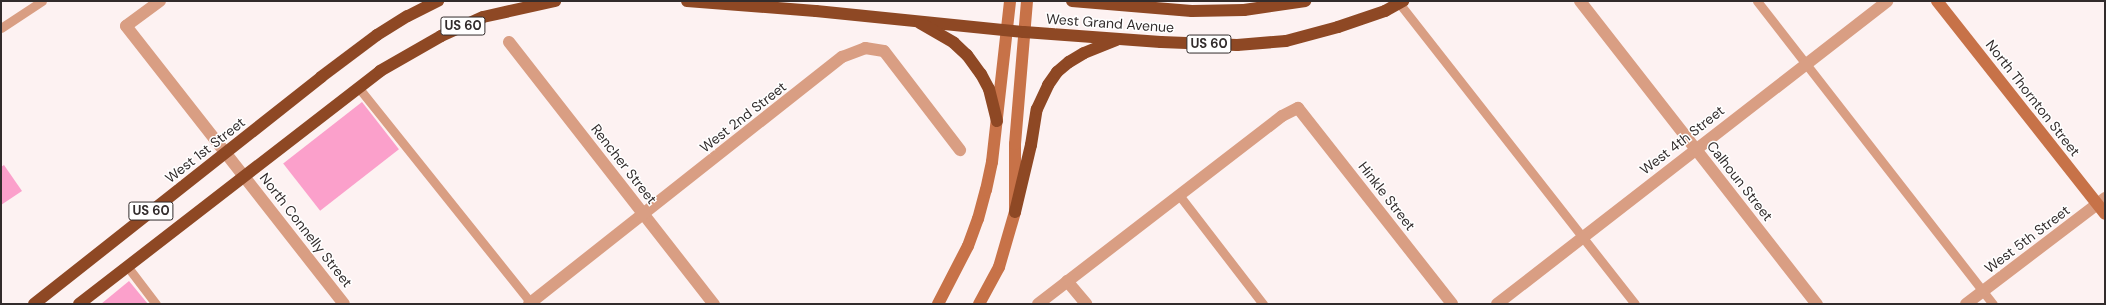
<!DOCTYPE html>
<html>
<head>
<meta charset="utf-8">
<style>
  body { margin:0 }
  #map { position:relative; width:2106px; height:305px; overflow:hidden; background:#fdf2f2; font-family:"DM Sans",sans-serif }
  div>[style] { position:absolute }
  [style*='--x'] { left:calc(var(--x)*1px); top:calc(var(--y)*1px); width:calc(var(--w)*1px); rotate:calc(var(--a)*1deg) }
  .building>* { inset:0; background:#fba0cb; transform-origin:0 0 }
  .lane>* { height:9px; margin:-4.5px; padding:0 4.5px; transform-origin:4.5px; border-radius:4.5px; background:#d99e83 }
  .street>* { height:12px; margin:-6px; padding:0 6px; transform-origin:6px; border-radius:6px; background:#d99e83 }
  .secondary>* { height:12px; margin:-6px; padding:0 6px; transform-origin:6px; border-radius:6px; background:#c77248 }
  .highway>* { height:12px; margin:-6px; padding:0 6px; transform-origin:6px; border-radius:6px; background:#8e4824 }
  span { translate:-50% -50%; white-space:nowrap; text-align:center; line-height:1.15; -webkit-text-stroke:3px #fff; paint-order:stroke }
  .shield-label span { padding:1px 3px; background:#fff; border:1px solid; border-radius:3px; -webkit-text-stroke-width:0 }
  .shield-label { font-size:13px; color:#322c2c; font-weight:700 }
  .street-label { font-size:14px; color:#322c2c }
  .frame { position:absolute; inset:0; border:2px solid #322c2c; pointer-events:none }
</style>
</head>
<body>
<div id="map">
  <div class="building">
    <i style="left:362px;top:102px;width:60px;height:100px;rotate:52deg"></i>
    <i style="clip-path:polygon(4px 165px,22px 191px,1px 205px,1px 167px)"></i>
    <i style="clip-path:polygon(129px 281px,148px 304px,101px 304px)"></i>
  </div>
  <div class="lane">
    <i style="--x:1757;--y:1;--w:384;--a:52.1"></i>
    <i style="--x:1399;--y:3;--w:382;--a:51.9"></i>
    <i style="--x:1;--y:28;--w:49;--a:-33.4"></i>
    <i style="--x:358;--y:87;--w:278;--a:51.3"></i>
    <i style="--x:1179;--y:195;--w:138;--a:52.4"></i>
    <i style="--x:127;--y:266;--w:48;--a:52.7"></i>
  </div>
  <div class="street">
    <i style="--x:160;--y:1;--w:42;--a:143.7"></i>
    <i style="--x:126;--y:26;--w:353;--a:51.9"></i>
    <i style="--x:1580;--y:1;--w:385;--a:52"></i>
    <i style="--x:509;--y:42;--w:333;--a:52"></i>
    <i style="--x:1067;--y:281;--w:30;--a:50"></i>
    <i style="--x:529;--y:304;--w:399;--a:-38.3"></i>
    <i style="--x:842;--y:57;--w:25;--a:-21"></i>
    <i style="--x:865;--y:48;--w:19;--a:9"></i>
    <i style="--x:884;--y:51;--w:125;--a:52.5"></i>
    <i style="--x:1038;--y:304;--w:308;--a:-37.6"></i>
    <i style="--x:1282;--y:116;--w:18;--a:-27"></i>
    <i style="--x:1298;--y:108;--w:249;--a:51.8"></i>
    <i style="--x:1497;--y:304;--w:494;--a:-37.8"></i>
    <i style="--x:1966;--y:304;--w:175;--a:-37.3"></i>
  </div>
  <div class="secondary">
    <i style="--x:1937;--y:1;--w:271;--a:51.7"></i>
    <i style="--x:938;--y:304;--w:65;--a:-62.7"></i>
    <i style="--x:968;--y:246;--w:29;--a:-70"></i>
    <i style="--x:978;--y:219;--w:30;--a:-75"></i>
    <i style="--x:986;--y:190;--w:29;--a:-78"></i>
    <i style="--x:992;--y:162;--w:162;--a:-83.6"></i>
    <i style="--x:979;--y:304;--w:42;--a:-61.6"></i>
    <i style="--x:999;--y:267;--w:57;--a:-73.8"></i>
    <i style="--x:1015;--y:212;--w:68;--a:-90"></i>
    <i style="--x:1015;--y:144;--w:144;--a:-85.2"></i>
  </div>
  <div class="highway">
    <i style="--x:687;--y:1;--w:129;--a:4.4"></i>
    <i style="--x:816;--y:11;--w:209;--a:5.8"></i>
    <i style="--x:1024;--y:32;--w:137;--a:4.2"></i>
    <i style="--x:1161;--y:42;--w:76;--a:2.3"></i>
    <i style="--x:1237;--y:45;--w:49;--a:-4.7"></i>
    <i style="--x:1286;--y:41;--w:54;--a:-15.1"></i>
    <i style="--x:1338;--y:27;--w:50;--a:-18.8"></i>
    <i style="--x:1385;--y:11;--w:21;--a:-29"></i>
    <i style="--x:1072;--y:1;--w:120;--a:4.8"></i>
    <i style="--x:1192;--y:11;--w:52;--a:-1.1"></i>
    <i style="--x:1244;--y:10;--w:62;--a:-8.4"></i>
    <i style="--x:920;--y:23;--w:39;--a:30"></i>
    <i style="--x:954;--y:43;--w:18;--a:43"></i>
    <i style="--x:967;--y:55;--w:24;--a:54"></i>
    <i style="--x:981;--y:74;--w:17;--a:62"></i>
    <i style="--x:989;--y:89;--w:33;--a:76"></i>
    <i style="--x:1015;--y:212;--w:69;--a:-76.6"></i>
    <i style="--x:1031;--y:145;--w:36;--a:-81"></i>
    <i style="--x:1037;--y:109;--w:26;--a:-65"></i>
    <i style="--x:1048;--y:85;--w:16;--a:-55"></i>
    <i style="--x:1057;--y:72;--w:16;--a:-40"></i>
    <i style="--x:1069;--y:62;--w:17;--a:-31"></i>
    <i style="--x:1084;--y:53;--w:35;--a:-22"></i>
    <i style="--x:34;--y:304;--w:366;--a:-38.3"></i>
    <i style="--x:321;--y:77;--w:70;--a:-36.9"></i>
    <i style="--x:377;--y:35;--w:36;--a:-32"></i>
    <i style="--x:408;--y:16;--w:34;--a:-27"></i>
    <i style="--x:79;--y:304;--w:381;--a:-37.7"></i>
    <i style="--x:380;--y:71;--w:70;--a:-29.8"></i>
    <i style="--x:441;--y:36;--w:46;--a:-24.3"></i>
    <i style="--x:483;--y:17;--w:74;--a:-12.5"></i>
  </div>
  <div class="shield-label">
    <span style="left:463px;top:26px">US 60</span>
    <span style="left:1209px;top:44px">US 60</span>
    <span style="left:151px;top:211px">US 60</span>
  </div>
  <div class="street-label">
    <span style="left:1110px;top:23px;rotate:4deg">West Grand Avenue</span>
    <span style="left:2033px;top:98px;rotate:52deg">North Thornton Street</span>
    <span style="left:743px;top:117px;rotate:-38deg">West 2nd Street</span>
    <span style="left:1682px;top:140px;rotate:-38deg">West 4th Street</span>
    <span style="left:205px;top:150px;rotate:-38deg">West 1st Street</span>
    <span style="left:624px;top:164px;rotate:52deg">Rencher Street</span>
    <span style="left:1740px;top:181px;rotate:52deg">Calhoun Street</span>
    <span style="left:1387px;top:196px;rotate:52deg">Hinkle Street</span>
    <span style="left:306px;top:230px;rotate:52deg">North Connelly Street</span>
    <span style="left:2027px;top:239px;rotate:-37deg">West 5th Street</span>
  </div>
  <div class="frame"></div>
</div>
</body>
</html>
